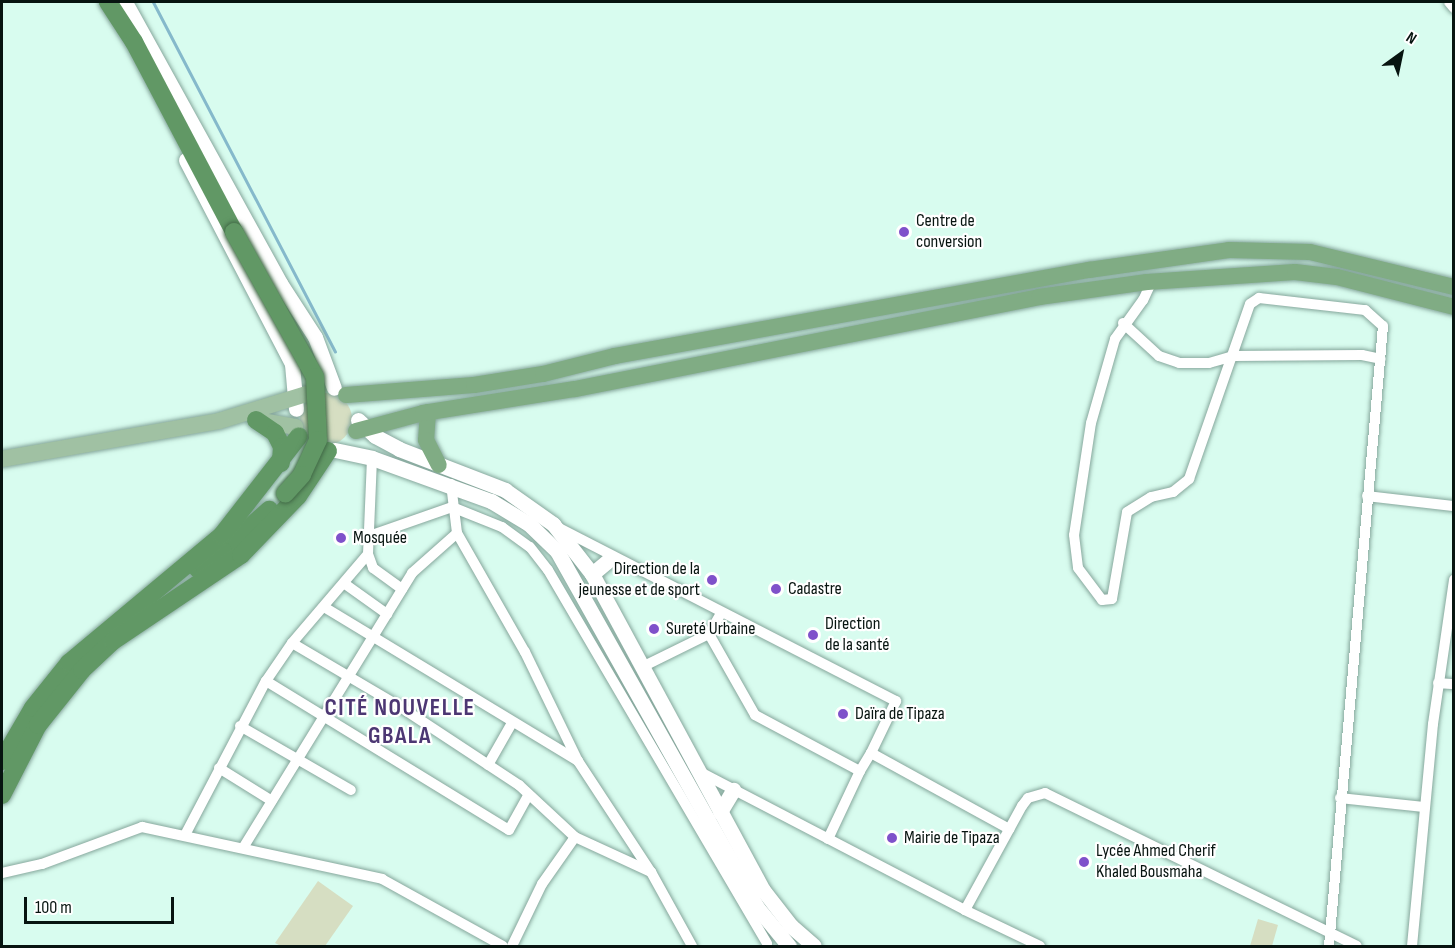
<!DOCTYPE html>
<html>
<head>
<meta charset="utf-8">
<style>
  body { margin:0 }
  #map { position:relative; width:1455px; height:948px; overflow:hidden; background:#d8fcef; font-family:"Sofia Sans Condensed",sans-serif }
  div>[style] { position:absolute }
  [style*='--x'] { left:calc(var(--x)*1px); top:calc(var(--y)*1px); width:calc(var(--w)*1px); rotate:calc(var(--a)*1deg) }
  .green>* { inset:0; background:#d6dec2 }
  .round { border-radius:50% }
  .stream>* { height:3px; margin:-1.5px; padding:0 1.5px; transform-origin:1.5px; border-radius:1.5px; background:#85b9cb }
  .roads { filter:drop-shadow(0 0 2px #86a79c) drop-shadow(0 0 2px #86a79c) }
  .minor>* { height:10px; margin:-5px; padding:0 5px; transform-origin:5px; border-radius:5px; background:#fff }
  .secondary>* { height:15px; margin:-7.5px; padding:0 7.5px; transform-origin:7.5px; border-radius:7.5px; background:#fff }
  .primary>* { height:16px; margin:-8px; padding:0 8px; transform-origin:8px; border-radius:8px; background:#a0c1a3 }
  .trunk>* { height:16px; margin:-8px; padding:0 8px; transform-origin:8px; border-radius:8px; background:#80ac84 }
  .motorway>* { height:18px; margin:-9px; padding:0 9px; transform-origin:9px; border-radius:9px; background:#619865 }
  .bridges { filter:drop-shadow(0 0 2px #426a47) drop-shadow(0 0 2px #426a47) }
  .motorway-bridge>* { height:18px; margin:-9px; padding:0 9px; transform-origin:9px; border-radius:9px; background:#619865 }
  .dots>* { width:16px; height:16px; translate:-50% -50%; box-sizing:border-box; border:3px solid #fff; border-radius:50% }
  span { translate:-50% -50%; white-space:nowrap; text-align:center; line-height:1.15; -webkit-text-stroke:4.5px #fff; paint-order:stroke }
  .poi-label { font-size:18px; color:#071410 }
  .left { translate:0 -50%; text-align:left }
  .right { translate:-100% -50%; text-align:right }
  .district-label { font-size:24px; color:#4c3773; font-weight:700; letter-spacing:1.5px }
  .frame { position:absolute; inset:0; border:3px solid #071410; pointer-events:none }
  .north { position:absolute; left:1371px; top:24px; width:60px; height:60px; -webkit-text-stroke:4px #fff; paint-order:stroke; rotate:33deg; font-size:16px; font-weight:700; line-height:24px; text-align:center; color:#071410 }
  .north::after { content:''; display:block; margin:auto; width:21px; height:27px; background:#071410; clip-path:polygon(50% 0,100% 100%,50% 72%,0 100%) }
  .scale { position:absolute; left:24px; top:897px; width:150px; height:27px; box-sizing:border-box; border:3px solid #071410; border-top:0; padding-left:8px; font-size:18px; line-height:21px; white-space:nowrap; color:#071410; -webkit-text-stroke:4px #fff; paint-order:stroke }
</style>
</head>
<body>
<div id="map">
  <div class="green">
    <i class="round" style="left:300px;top:393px;width:52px;height:52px"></i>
    <i style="clip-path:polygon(318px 881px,353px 906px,325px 946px,281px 946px,275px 943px)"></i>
    <i style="clip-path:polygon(1258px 919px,1278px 925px,1272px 946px,1250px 946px)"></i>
  </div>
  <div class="stream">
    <i style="--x:153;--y:2;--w:394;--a:62.5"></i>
  </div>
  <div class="roads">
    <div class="minor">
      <i style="--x:1449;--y:2;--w:8;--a:50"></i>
      <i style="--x:1152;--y:281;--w:21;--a:115"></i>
      <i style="--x:1143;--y:300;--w:48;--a:125.7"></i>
      <i style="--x:1115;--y:339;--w:87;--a:105.9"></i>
      <i style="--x:1091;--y:423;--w:113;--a:98.6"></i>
      <i style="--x:1074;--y:535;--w:33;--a:83"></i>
      <i style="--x:1078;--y:568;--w:40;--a:53"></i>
      <i style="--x:1102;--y:600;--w:10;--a:-6"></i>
      <i style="--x:1112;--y:599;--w:88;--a:-80.2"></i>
      <i style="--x:1127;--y:512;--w:28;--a:-32"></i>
      <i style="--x:1151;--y:497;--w:23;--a:-13"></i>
      <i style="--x:1173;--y:492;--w:21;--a:-39"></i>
      <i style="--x:1189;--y:479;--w:185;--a:-70.8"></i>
      <i style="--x:1250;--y:304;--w:11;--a:-34"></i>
      <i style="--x:1259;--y:298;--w:107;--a:6.5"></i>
      <i style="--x:1365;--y:310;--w:24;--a:42"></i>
      <i style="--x:1383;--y:326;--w:622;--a:94.98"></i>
      <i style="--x:1123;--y:323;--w:49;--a:42.5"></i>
      <i style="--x:1159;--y:356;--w:21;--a:19"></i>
      <i style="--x:1179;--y:363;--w:30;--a:0"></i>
      <i style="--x:1209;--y:363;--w:25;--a:-16"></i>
      <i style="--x:1233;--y:356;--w:129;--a:-0.4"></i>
      <i style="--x:1362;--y:355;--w:19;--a:12"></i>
      <i style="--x:451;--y:484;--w:49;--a:83"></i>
      <i style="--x:457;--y:533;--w:137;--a:60.3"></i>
      <i style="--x:525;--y:652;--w:121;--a:64.1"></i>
      <i style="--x:578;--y:761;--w:133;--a:56.7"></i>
      <i style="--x:651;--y:872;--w:85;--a:61"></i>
      <i style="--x:1367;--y:496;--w:88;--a:6.6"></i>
      <i style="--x:559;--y:528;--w:379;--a:27.2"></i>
      <i style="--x:896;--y:701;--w:58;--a:115.7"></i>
      <i style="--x:871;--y:753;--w:158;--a:28.8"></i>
      <i style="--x:372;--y:535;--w:85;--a:-19.3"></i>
      <i style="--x:452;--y:507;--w:54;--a:21.8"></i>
      <i style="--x:502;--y:527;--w:34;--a:36"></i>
      <i style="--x:530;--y:547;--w:29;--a:52"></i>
      <i style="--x:548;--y:570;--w:433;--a:59.6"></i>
      <i style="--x:368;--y:554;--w:15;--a:70"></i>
      <i style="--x:373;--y:568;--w:36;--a:36"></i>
      <i style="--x:345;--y:584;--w:52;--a:35.5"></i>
      <i style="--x:324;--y:607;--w:297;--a:31.2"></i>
      <i style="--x:709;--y:634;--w:24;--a:-60"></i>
      <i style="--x:292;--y:643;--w:124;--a:30.5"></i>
      <i style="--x:399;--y:706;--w:144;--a:33.4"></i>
      <i style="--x:519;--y:785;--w:76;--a:42.9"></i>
      <i style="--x:575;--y:837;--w:84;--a:24.7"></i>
      <i style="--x:642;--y:667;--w:75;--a:-26.2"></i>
      <i style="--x:709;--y:634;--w:93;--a:60.4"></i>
      <i style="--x:755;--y:715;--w:119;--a:28.1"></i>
      <i style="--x:860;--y:771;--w:21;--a:-59"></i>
      <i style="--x:266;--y:681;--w:285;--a:31.5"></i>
      <i style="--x:509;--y:830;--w:39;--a:-61"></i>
      <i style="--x:1438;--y:683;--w:16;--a:4"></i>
      <i style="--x:240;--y:726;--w:128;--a:30"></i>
      <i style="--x:488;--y:765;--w:48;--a:-60.3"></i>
      <i style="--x:219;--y:768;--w:62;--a:31.9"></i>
      <i style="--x:700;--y:772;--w:299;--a:27.5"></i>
      <i style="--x:1340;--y:798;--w:84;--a:6.1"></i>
      <i style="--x:185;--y:835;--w:174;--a:-62.3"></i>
      <i style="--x:266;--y:681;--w:46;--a:-55.6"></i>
      <i style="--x:292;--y:643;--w:117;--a:-49.5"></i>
      <i style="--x:368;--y:554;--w:96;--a:-87.6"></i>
      <i style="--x:828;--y:839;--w:75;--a:-64.8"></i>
      <i style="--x:243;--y:848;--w:323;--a:-58.4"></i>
      <i style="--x:412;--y:573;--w:60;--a:-41.6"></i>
      <i style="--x:2;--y:873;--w:41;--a:-12.7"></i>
      <i style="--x:42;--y:864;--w:107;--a:-20.3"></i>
      <i style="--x:142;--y:827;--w:246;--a:12.2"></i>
      <i style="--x:382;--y:879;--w:138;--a:29"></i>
      <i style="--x:512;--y:946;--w:69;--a:-64.2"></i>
      <i style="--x:542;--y:884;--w:57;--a:-54.9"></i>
      <i style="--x:1040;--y:946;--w:83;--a:-154.4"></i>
      <i style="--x:965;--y:910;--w:119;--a:-61.3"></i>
      <i style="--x:1022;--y:806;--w:10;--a:-53"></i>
      <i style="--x:1028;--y:798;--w:18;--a:-16"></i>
      <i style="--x:1045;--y:793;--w:347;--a:26.1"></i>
      <i style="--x:1412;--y:946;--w:223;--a:-84.6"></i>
      <i style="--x:1433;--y:724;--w:146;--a:-81.7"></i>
    </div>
    <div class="secondary">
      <i style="--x:125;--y:2;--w:321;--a:61.1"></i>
      <i style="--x:280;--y:283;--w:64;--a:57.1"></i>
      <i style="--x:315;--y:337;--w:54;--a:69.6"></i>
      <i style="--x:186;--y:160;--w:230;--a:62.5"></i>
      <i style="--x:292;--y:364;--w:45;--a:84.9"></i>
      <i style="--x:358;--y:420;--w:23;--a:43"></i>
      <i style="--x:375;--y:436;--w:27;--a:28"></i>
      <i style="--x:399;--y:449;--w:114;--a:21.1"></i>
      <i style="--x:505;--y:490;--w:59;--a:35.3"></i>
      <i style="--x:553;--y:524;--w:63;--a:52"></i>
      <i style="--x:592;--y:574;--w:359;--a:61.6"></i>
      <i style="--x:763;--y:890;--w:46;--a:52.1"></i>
      <i style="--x:791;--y:926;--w:30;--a:41"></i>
      <i style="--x:335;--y:450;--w:38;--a:12"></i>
      <i style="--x:372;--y:458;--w:127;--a:19.9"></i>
      <i style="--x:491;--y:501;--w:44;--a:31.2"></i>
      <i style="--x:529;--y:524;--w:39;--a:44"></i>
      <i style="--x:557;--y:551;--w:407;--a:60.7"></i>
      <i style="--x:756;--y:906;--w:52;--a:50.5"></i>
      <i style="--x:592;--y:574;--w:25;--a:-40"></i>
      <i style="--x:720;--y:812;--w:26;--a:-59"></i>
    </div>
    <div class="primary">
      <i style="--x:256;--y:420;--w:40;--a:10"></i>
      <i style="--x:2;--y:459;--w:220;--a:-9.9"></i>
      <i style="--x:219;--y:421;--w:91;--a:-17.2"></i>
    </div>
    <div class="trunk">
      <i style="--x:346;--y:395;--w:128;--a:-4.5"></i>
      <i style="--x:474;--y:385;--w:70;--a:-9.1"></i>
      <i style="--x:543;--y:374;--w:74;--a:-14"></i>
      <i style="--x:615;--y:356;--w:482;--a:-10.3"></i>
      <i style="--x:1089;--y:270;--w:141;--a:-8.1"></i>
      <i style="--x:1229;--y:250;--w:81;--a:1.4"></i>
      <i style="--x:1310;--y:252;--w:148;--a:13.7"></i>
      <i style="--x:428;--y:412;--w:28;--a:94"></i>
      <i style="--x:426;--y:440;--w:28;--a:63"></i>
      <i style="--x:356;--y:431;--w:69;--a:-15"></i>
      <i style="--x:423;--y:413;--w:154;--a:-9"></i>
      <i style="--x:575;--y:389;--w:473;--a:-11.2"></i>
      <i style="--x:1039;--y:297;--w:109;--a:-7.9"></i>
      <i style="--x:1147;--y:282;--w:148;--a:-3.9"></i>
      <i style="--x:1295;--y:272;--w:42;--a:6.8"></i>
      <i style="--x:1337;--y:277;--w:121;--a:14.4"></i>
    </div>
    <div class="motorway">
      <i style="--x:108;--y:2;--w:48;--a:57"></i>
      <i style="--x:134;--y:42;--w:215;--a:62.2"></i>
      <i style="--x:256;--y:420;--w:23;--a:34"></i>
      <i style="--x:275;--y:433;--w:16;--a:63"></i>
      <i style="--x:282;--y:447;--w:16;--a:94"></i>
      <i style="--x:223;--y:551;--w:62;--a:-41.7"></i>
      <i style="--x:197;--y:568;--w:31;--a:-33"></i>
      <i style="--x:223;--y:551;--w:25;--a:135"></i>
      <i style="--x:2;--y:761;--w:61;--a:-59.7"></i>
      <i style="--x:33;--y:708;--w:58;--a:-51.3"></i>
      <i style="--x:69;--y:663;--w:199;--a:-39.9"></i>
      <i style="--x:222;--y:535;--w:125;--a:-52.1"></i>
      <i style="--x:2;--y:795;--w:79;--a:-62.8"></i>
      <i style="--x:38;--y:725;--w:70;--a:-51.3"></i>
      <i style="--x:82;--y:670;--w:42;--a:-43.1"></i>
      <i style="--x:113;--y:641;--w:154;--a:-33.9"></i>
      <i style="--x:241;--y:555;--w:82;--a:-46"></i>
      <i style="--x:298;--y:496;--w:54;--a:-56.3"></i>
    </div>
  </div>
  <div class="bridges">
    <div class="motorway-bridge">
      <i style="--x:234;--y:232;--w:166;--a:60.8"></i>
      <i style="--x:315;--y:377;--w:63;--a:87.3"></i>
      <i style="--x:318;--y:440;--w:38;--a:115"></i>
      <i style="--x:302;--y:475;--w:25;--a:132"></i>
    </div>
  </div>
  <div class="dots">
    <i style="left:904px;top:232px;background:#7f51ca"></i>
    <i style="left:341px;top:538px;background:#7f51ca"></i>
    <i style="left:712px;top:580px;background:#7f51ca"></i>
    <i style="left:776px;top:589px;background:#7f51ca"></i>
    <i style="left:654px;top:629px;background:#7f51ca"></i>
    <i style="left:813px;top:635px;background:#7f51ca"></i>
    <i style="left:843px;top:714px;background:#7f51ca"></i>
    <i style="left:892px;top:838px;background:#7f51ca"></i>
    <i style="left:1084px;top:862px;background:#7f51ca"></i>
  </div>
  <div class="poi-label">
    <span class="left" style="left:916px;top:232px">Centre de<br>conversion</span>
    <span class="left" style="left:353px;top:538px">Mosquée</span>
    <span class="right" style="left:700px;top:580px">Direction de la<br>jeunesse et de sport</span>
    <span class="left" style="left:788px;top:589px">Cadastre</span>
    <span class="left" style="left:825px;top:635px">Direction<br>de la santé</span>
    <span class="left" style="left:666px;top:629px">Sureté Urbaine</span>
    <span class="left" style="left:855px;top:714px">Daïra de Tipaza</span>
    <span class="left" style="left:904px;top:838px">Mairie de Tipaza</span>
    <span class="left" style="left:1096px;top:862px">Lycée Ahmed Cherif<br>Khaled Bousmaha</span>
  </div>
  <div class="district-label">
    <span style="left:400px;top:722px">CITÉ NOUVELLE<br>GBALA</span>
  </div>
  <div class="frame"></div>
  <div class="north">N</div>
  <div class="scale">100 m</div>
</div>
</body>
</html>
